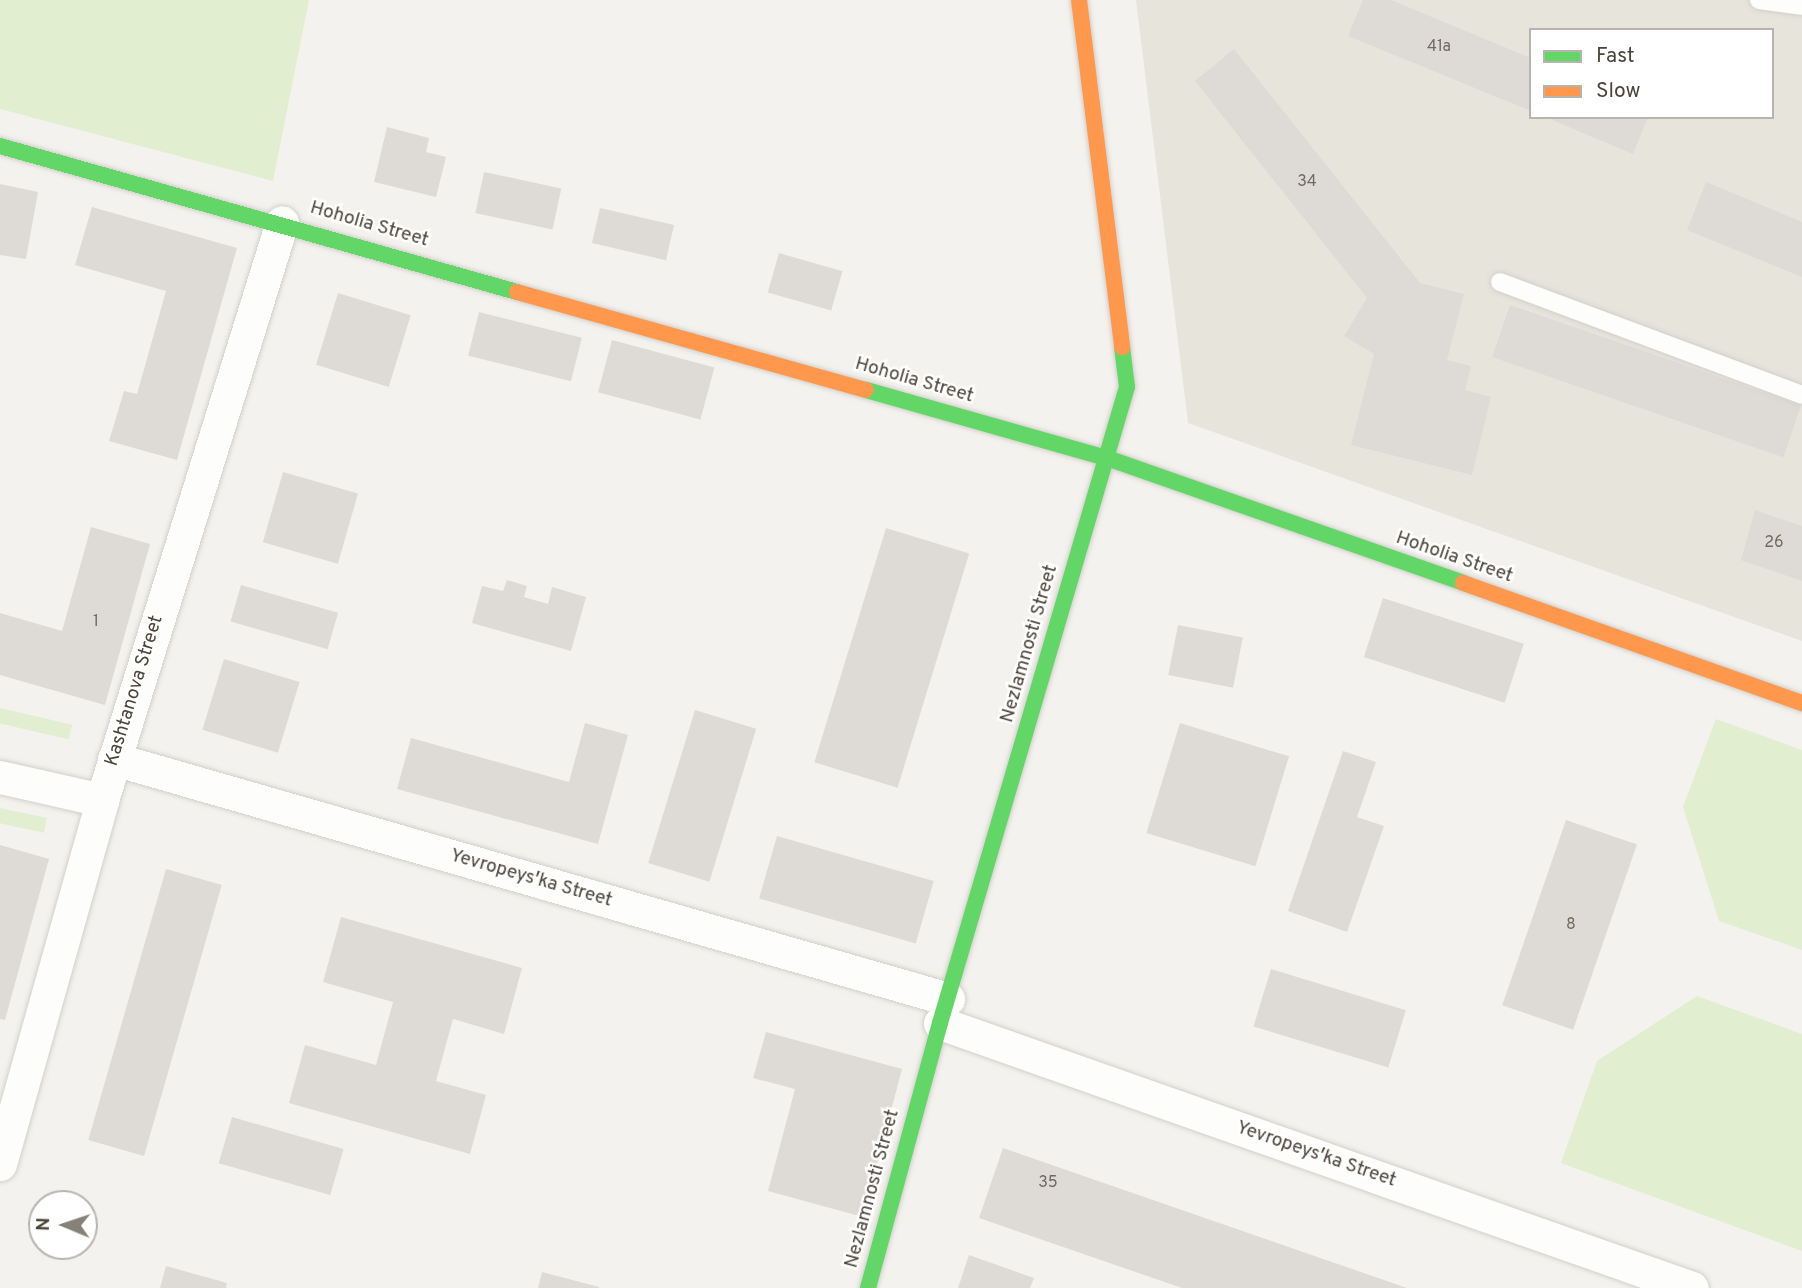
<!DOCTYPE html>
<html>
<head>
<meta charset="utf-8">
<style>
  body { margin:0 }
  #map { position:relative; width:1802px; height:1288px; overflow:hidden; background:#f4f2ee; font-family:Overpass,sans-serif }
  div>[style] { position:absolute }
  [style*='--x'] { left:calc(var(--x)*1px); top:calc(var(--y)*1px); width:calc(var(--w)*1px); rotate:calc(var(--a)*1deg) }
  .residential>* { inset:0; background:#e7e4dc }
  .green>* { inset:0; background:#e1eecf; transform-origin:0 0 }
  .building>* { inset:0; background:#dedbd6; transform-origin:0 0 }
  .roads { filter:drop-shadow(0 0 2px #d2d0cb) drop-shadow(0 0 2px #d2d0cb) }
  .lane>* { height:18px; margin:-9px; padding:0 9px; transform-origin:9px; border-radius:9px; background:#fdfdfc }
  .street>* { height:33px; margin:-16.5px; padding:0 16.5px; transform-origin:16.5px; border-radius:16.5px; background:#fdfdfc }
  .fast>* { height:16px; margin:-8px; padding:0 8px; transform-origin:8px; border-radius:8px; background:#63d668 }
  .slow>* { height:16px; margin:-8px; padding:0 8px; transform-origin:8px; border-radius:8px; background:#ff974d }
  span { translate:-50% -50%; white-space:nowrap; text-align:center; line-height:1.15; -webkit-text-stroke:5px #fff; paint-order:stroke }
  .number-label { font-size:16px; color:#706a61 }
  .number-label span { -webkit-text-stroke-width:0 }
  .street-label { font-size:19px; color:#4b4439 }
  .legend { position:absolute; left:1529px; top:28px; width:245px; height:91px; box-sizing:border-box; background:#fff; border:2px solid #b7b4b0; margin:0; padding:9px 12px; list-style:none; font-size:21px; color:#4b4439 }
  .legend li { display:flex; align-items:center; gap:14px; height:35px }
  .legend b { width:35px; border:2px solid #b7b4b0 }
  .north { position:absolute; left:28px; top:1190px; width:70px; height:70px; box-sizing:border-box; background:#fff; border:2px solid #b7b4b0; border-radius:50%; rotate:272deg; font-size:19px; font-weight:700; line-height:28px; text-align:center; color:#4b4439 }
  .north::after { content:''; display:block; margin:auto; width:24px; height:32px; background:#868178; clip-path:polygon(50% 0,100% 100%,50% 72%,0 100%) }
</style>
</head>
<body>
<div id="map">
  <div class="residential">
    <i style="clip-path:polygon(evenodd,1136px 0,1802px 0,1802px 641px,1188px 423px,1136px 0,1531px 30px,1772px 30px,1772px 117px,1531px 117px,1531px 30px)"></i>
  </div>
  <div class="green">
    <i style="clip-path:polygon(0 0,309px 0,273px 181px,0 109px)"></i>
    <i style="left:0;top:708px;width:74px;height:15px;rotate:13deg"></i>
    <i style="clip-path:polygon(1716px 719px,1802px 750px,1802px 950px,1719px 921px,1683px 807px)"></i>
    <i style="left:0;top:808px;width:48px;height:15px;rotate:12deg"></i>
    <i style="clip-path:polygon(1697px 996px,1802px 1034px,1802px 1251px,1561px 1163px,1597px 1061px)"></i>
  </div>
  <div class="building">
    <i style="clip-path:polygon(1363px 0,1391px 0,1531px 58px,1531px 111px,1348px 36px)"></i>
    <i style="clip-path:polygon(1234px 49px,1420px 283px,1464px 294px,1447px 360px,1471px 366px,1465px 390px,1491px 397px,1472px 475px,1351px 445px,1374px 354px,1344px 336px,1367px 298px,1195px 81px)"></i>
    <i style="clip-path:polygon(1545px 117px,1648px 117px,1633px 154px)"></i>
    <i style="clip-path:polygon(387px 127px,429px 138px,426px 152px,446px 157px,436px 197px,374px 182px)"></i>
    <i style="left:484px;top:172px;width:79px;height:42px;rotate:12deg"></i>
    <i style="clip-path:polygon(1706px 182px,1802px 222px,1802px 277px,1687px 230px)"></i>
    <i style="clip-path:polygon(0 184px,38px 192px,26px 259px,0 255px)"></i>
    <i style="clip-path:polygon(92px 207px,237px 248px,177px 460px,109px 441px,124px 391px,137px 394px,166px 291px,75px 265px)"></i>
    <i style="left:600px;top:208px;width:76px;height:36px;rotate:13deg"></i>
    <i style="left:779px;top:253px;width:66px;height:41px;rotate:16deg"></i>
    <i style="left:338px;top:293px;width:76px;height:75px;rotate:17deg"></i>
    <i style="left:1510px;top:305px;width:308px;height:55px;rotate:19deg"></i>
    <i style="left:479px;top:312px;width:106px;height:45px;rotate:14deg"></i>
    <i style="left:612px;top:340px;width:106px;height:54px;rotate:15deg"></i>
    <i style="left:283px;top:472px;width:78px;height:73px;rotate:16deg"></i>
    <i style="clip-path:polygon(1755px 510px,1802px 526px,1802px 581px,1741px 560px)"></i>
    <i style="clip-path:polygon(91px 527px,150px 544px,105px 705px,0 675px,0 613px,62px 631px)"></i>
    <i style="left:886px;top:528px;width:87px;height:245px;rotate:17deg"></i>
    <i style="clip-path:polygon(507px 580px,527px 586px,524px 597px,548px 604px,552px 587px,586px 597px,571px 651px,472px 623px,482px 586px,503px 591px)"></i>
    <i style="left:241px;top:585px;width:101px;height:38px;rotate:16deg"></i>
    <i style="left:1383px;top:598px;width:148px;height:62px;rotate:18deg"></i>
    <i style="left:1178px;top:625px;width:66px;height:51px;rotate:11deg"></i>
    <i style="left:224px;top:659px;width:79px;height:74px;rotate:17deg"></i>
    <i style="left:695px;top:710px;width:64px;height:160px;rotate:17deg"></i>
    <i style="clip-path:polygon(585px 723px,628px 735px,598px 844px,397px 789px,411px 738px,569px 782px)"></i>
    <i style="left:1180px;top:723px;width:114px;height:115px;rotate:17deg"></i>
    <i style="clip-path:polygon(1343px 751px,1376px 762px,1357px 817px,1384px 826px,1347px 932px,1288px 911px)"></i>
    <i style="left:1566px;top:820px;width:75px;height:196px;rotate:19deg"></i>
    <i style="left:777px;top:836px;width:163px;height:65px;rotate:16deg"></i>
    <i style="clip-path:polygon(0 845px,49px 859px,5px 1020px,0 1019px)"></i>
    <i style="left:166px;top:869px;width:58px;height:282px;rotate:16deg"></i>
    <i style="clip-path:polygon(341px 917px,522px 968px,504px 1034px,453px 1019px,436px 1081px,486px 1095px,470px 1154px,289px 1103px,305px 1045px,376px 1065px,393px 1002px,323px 982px)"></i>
    <i style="left:1271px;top:969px;width:141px;height:60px;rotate:17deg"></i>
    <i style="clip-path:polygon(766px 1032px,902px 1069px,863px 1217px,768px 1191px,795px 1089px,753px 1078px)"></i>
    <i style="left:232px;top:1117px;width:116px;height:48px;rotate:16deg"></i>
    <i style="clip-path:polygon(1003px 1148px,1407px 1288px,1182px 1288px,979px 1218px)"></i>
    <i style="clip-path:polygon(969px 1255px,1034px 1278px,1030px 1288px,958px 1288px)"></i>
    <i style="clip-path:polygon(166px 1266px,227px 1283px,226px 1288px,160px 1288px)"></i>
    <i style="clip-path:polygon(542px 1272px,599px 1287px,599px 1288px,538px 1288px)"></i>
  </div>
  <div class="roads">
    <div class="lane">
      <i style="--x:1759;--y:0;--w:43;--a:7.9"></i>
      <i style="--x:1500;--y:282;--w:322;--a:20.5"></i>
    </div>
    <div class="street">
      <i style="--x:114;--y:759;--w:868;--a:16.05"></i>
      <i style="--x:0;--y:777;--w:105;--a:12.7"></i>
      <i style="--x:940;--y:1023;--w:797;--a:19.41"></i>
      <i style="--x:0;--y:1164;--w:378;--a:-74.3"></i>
      <i style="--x:102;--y:800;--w:605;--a:-72.7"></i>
    </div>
    <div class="fast">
      <i style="--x:0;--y:146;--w:537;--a:15.77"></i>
      <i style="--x:866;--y:390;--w:250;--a:15.8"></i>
      <i style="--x:1107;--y:458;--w:377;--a:19.3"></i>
      <i style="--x:868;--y:1288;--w:275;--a:-74.8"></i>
      <i style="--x:940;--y:1023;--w:663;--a:-73.62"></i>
      <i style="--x:1127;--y:387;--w:40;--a:-97.1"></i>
    </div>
    <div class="slow">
      <i style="--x:1079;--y:0;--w:350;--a:82.9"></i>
      <i style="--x:517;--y:292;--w:362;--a:15.7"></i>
      <i style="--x:1463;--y:583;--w:360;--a:19.5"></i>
    </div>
  </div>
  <div class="number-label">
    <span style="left:1439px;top:47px">41а</span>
    <span style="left:1307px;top:182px">34</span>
    <span style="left:1774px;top:543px">26</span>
    <span style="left:96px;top:622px">1</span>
    <span style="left:1571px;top:925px">8</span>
    <span style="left:1048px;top:1183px">35</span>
  </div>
  <div class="street-label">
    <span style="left:369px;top:225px;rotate:16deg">Hoholia Street</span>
    <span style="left:914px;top:381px;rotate:16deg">Hoholia Street</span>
    <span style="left:1454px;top:558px;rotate:19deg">Hoholia Street</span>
    <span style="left:1030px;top:644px;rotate:-74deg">Nezlamnosti Street</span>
    <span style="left:135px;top:691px;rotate:-73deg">Kashtanova Street</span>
    <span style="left:531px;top:879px;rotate:16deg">Yevropeysʹka Street</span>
    <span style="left:1316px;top:1155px;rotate:19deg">Yevropeysʹka Street</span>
    <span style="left:873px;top:1189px;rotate:-75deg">Nezlamnosti Street</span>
  </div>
  <ul class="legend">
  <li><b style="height:9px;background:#63d668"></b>Fast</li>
  <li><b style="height:9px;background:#ff974d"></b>Slow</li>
  </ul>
  <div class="north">N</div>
</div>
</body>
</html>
